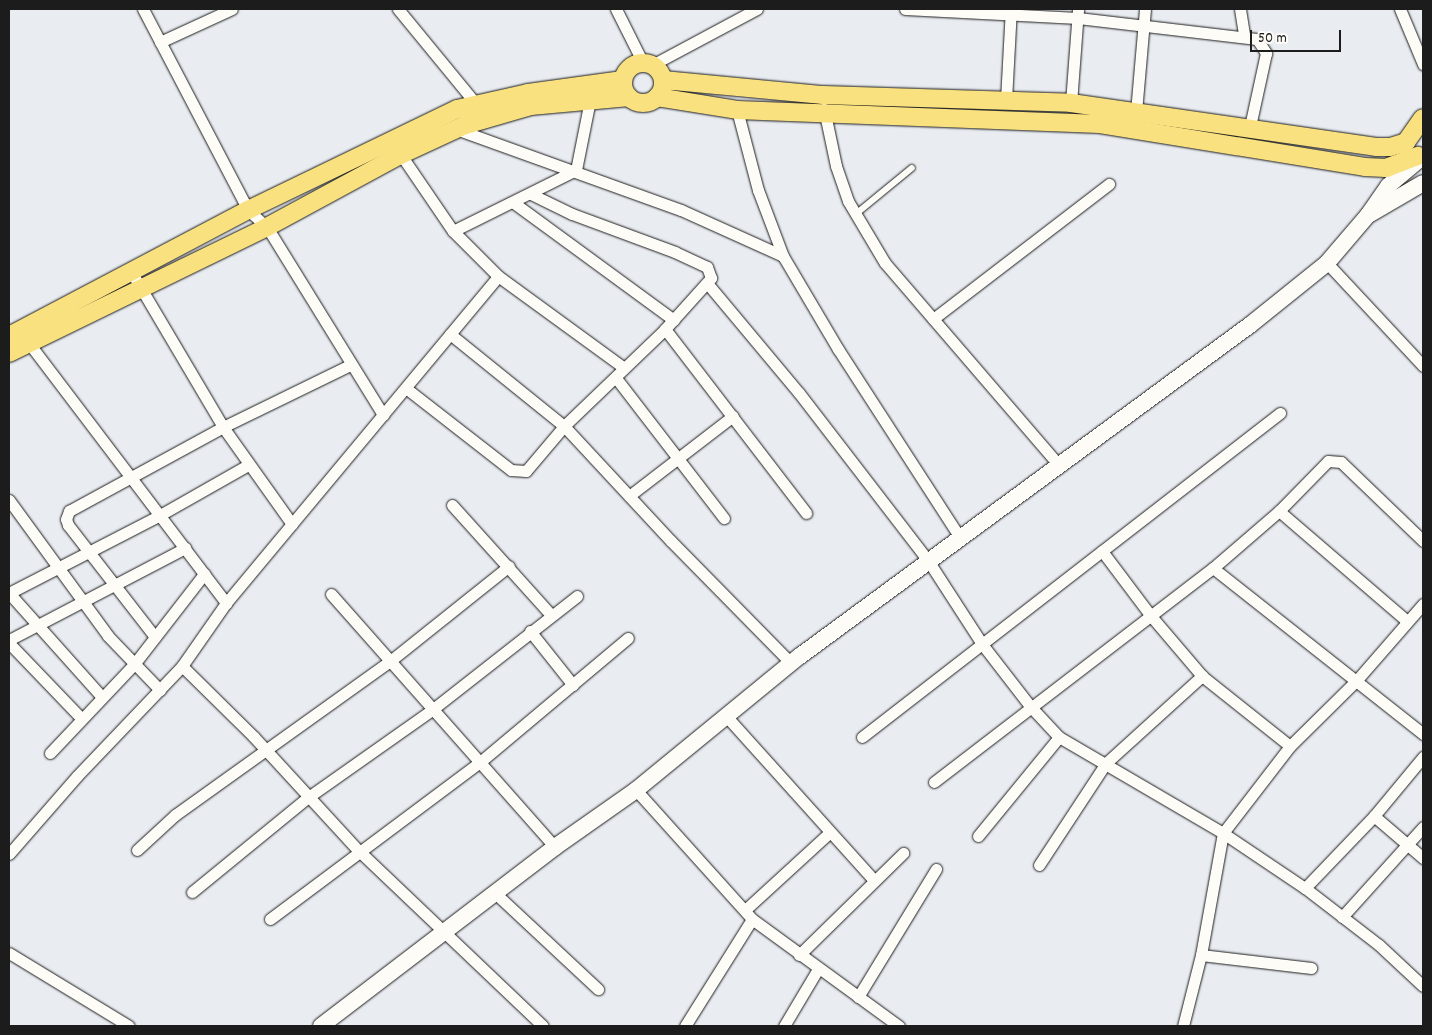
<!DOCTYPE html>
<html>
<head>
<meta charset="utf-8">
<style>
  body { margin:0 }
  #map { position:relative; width:1432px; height:1035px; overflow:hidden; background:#e9edf2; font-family:Dekko,sans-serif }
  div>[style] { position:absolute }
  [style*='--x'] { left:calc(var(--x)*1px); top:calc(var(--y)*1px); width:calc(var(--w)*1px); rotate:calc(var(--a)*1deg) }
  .roads { filter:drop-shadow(0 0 1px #1c1c1c) drop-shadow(0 0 1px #1c1c1c) }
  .lane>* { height:5.5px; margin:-2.75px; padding:0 2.75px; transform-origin:2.75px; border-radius:2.75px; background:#fdfcf7 }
  .street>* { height:11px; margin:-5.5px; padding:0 5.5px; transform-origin:5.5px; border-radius:5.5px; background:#fdfcf7 }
  .secondary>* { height:16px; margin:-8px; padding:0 8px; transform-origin:8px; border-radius:8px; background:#fdfcf7 }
  .primary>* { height:18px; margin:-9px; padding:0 9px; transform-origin:9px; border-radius:9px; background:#fae180 }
  .primary>.ring { margin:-9px; padding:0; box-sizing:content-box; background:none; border:18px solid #fae180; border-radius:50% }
  span { translate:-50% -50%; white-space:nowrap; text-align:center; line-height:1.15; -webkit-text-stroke:4.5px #fdfcf7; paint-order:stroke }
  .frame { position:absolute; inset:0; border:10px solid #1c1c1c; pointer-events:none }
  .scale { position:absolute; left:1250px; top:30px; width:91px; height:22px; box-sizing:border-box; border:2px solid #1c1c1c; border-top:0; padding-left:6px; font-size:15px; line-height:18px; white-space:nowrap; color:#1c1c1c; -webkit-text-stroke:4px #fdfcf7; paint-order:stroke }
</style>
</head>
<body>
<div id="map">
  <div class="roads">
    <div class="lane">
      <i style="--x:856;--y:214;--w:72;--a:-39.4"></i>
    </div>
    <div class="street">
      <i style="--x:143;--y:9;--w:227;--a:62.4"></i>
      <i style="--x:248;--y:210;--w:25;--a:42"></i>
      <i style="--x:267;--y:227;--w:221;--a:58.3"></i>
      <i style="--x:398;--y:9;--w:123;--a:50.6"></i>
      <i style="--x:616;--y:9;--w:60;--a:63.4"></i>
      <i style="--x:905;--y:9;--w:173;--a:3"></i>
      <i style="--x:1078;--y:18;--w:180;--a:6.7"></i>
      <i style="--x:1257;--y:39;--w:17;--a:57"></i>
      <i style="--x:1266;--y:53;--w:80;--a:102.3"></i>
      <i style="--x:1240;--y:9;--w:26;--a:81"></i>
      <i style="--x:1400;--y:9;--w:60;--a:67.3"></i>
      <i style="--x:160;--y:42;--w:79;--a:-24.6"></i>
      <i style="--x:652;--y:65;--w:119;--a:-28.1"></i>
      <i style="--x:1006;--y:100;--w:91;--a:-86.9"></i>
      <i style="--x:1071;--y:103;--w:94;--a:-85.7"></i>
      <i style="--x:824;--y:109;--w:58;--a:78.1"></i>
      <i style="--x:836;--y:166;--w:37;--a:71"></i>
      <i style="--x:848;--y:201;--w:72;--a:59.2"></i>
      <i style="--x:885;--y:263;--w:267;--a:49.3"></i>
      <i style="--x:737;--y:110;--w:83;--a:75.3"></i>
      <i style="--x:758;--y:190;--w:71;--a:69.3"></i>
      <i style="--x:783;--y:256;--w:108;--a:59.4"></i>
      <i style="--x:838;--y:349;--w:226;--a:57.1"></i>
      <i style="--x:1136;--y:112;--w:103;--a:-85"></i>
      <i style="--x:456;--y:129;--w:239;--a:19.8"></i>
      <i style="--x:681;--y:210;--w:112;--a:24.3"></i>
      <i style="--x:397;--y:149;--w:99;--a:55.7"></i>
      <i style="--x:453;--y:231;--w:64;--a:45"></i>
      <i style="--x:498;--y:276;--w:156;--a:36.1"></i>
      <i style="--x:514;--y:203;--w:198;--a:36.2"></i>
      <i style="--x:453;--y:231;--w:137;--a:-26.4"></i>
      <i style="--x:576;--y:170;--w:76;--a:-78.7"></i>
      <i style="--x:1327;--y:263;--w:141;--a:47"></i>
      <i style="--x:132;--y:273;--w:179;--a:59.4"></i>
      <i style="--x:223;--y:427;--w:119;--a:54.6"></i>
      <i style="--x:707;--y:283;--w:143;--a:50.1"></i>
      <i style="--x:799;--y:393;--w:213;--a:52.4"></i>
      <i style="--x:929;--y:562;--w:98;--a:57.1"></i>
      <i style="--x:982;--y:644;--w:78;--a:52.3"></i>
      <i style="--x:1030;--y:706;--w:42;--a:46.9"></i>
      <i style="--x:1059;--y:737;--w:190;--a:30.3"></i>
      <i style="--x:1223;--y:833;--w:99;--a:33.9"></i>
      <i style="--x:1305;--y:888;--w:93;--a:37.6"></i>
      <i style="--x:1379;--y:945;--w:60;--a:43"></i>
      <i style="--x:933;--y:319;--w:222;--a:-37.5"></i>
      <i style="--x:665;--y:329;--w:232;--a:52.5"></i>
      <i style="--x:450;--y:334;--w:146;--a:38.9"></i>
      <i style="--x:564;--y:426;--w:157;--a:47.1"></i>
      <i style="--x:671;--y:541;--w:171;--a:45.5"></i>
      <i style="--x:25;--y:338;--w:333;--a:52.8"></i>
      <i style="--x:616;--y:378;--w:177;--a:52.4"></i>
      <i style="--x:407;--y:389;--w:132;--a:37.9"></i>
      <i style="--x:511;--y:470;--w:15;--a:4"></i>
      <i style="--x:526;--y:471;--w:59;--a:-49.8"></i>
      <i style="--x:564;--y:426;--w:140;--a:-43.8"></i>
      <i style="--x:665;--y:329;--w:69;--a:-48"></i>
      <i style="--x:711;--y:278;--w:12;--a:-110"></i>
      <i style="--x:707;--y:267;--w:35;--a:-155"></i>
      <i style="--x:675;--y:252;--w:110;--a:-159.7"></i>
      <i style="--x:572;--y:214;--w:46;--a:-154"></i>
      <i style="--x:629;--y:496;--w:131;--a:-37.6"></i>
      <i style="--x:9;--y:500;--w:168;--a:53.9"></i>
      <i style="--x:108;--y:636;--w:75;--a:46.1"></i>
      <i style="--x:452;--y:505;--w:148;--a:48"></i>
      <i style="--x:1279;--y:511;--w:169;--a:40.7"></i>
      <i style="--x:1102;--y:551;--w:81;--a:53"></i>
      <i style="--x:1151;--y:616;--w:79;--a:49.6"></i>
      <i style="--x:1213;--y:568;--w:268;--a:38.3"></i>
      <i style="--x:9;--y:593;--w:170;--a:-27.3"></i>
      <i style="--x:160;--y:515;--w:101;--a:-29.6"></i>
      <i style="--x:9;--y:593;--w:138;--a:48.2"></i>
      <i style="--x:331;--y:594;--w:338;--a:48.5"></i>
      <i style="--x:530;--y:631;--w:69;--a:51.5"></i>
      <i style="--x:155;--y:637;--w:142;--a:-127.8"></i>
      <i style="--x:68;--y:525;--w:6;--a:-108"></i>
      <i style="--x:66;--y:519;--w:9;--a:-69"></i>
      <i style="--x:69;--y:511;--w:175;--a:-28.6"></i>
      <i style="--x:223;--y:427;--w:141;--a:-26"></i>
      <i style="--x:9;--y:640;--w:199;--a:-27.6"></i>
      <i style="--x:9;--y:643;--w:104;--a:46.2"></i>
      <i style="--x:182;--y:666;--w:101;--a:44.6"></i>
      <i style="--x:254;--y:737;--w:154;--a:47.4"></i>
      <i style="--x:358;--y:850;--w:255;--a:43.6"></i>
      <i style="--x:727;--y:717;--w:219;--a:48"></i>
      <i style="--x:862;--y:737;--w:529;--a:-37.78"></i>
      <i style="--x:50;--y:753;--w:124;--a:-46.6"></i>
      <i style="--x:135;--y:663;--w:113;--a:-52.2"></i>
      <i style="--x:934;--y:782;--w:352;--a:-37.5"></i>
      <i style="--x:1213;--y:568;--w:87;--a:-40.8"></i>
      <i style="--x:1279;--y:511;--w:70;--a:-45.6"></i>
      <i style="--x:1328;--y:461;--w:13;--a:4"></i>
      <i style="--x:1341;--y:462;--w:114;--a:43.9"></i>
      <i style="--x:636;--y:790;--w:173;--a:48"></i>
      <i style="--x:752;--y:919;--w:182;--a:36.1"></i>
      <i style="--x:1374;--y:816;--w:65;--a:40.6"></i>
      <i style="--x:978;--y:836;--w:128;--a:-50.7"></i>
      <i style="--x:137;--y:850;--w:52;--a:-42.6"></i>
      <i style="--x:175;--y:815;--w:264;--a:-35.6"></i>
      <i style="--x:390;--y:661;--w:152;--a:-38.6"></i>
      <i style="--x:9;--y:854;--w:103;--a:-48.9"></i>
      <i style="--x:77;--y:776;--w:152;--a:-46.3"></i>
      <i style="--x:182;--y:666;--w:77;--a:-55.1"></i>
      <i style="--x:226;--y:603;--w:425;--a:-50.2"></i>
      <i style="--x:1039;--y:865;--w:122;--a:-56.7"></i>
      <i style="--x:1106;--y:763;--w:130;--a:-42.2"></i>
      <i style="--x:1202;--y:676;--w:112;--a:38.5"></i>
      <i style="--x:1305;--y:888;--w:100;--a:-46.2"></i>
      <i style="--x:1374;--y:816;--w:77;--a:-50.3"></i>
      <i style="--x:192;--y:892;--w:149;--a:-39.3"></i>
      <i style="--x:307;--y:798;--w:154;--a:-35.2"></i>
      <i style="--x:433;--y:709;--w:183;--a:-38.1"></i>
      <i style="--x:495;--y:893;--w:141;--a:43"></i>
      <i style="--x:745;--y:910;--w:114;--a:-42.5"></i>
      <i style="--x:1342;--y:917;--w:121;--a:-48"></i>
      <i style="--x:270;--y:919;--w:262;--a:-36.8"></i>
      <i style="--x:480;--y:762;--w:193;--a:-40"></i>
      <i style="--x:9;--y:953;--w:140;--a:31.3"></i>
      <i style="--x:799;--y:955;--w:146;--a:-44.4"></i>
      <i style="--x:1201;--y:955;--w:111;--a:6.7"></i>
      <i style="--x:858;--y:997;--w:150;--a:-58.6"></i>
      <i style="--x:685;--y:1026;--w:126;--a:-57.9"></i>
      <i style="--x:784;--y:1026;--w:66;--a:-59.2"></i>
      <i style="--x:1183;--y:1026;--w:73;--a:-75.8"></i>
      <i style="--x:1201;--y:955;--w:124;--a:-79.8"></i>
      <i style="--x:1223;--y:833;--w:110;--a:-52.4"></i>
      <i style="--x:1290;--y:746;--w:93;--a:-44.6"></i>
      <i style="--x:1356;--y:681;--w:102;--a:-49"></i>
    </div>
    <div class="secondary">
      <i style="--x:1370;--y:214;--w:61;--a:-30.3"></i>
      <i style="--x:321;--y:1026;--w:295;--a:-37.4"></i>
      <i style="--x:555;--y:847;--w:99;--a:-35.1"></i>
      <i style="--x:636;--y:790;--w:212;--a:-39.3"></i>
      <i style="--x:800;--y:656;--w:559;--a:-36.34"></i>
      <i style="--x:1250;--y:325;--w:99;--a:-38.8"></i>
      <i style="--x:1327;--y:263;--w:63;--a:-49.5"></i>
      <i style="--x:1368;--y:215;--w:35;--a:-55"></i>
      <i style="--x:1388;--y:186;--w:42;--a:-40.2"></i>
    </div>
    <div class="primary">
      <i class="ring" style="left:623px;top:63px;width:22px;height:22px"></i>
      <i style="--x:663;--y:80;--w:161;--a:5.4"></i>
      <i style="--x:823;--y:95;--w:248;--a:1.8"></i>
      <i style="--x:1071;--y:103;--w:308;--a:8.2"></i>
      <i style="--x:1376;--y:147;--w:14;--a:0"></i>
      <i style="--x:1390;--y:147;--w:17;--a:-17"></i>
      <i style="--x:1406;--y:142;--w:29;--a:-55"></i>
      <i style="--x:657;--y:97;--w:81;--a:9.2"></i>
      <i style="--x:737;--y:110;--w:363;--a:2.2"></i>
      <i style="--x:1100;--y:124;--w:268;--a:9.2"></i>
      <i style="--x:1365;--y:167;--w:21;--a:3"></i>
      <i style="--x:1386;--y:168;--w:34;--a:-21"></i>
      <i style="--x:9;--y:336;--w:270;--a:-27.8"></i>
      <i style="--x:248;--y:210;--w:232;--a:-25.8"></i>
      <i style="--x:457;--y:109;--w:73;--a:-12.7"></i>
      <i style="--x:528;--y:93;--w:96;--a:-7.8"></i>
      <i style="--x:9;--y:353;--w:287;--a:-26"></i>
      <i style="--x:267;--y:227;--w:151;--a:-28.4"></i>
      <i style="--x:400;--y:155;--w:72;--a:-24.8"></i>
      <i style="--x:465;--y:125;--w:69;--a:-16.1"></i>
      <i style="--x:531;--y:106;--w:98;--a:-5.2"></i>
    </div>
  </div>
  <div class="frame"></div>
  <div class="scale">50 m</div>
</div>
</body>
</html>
